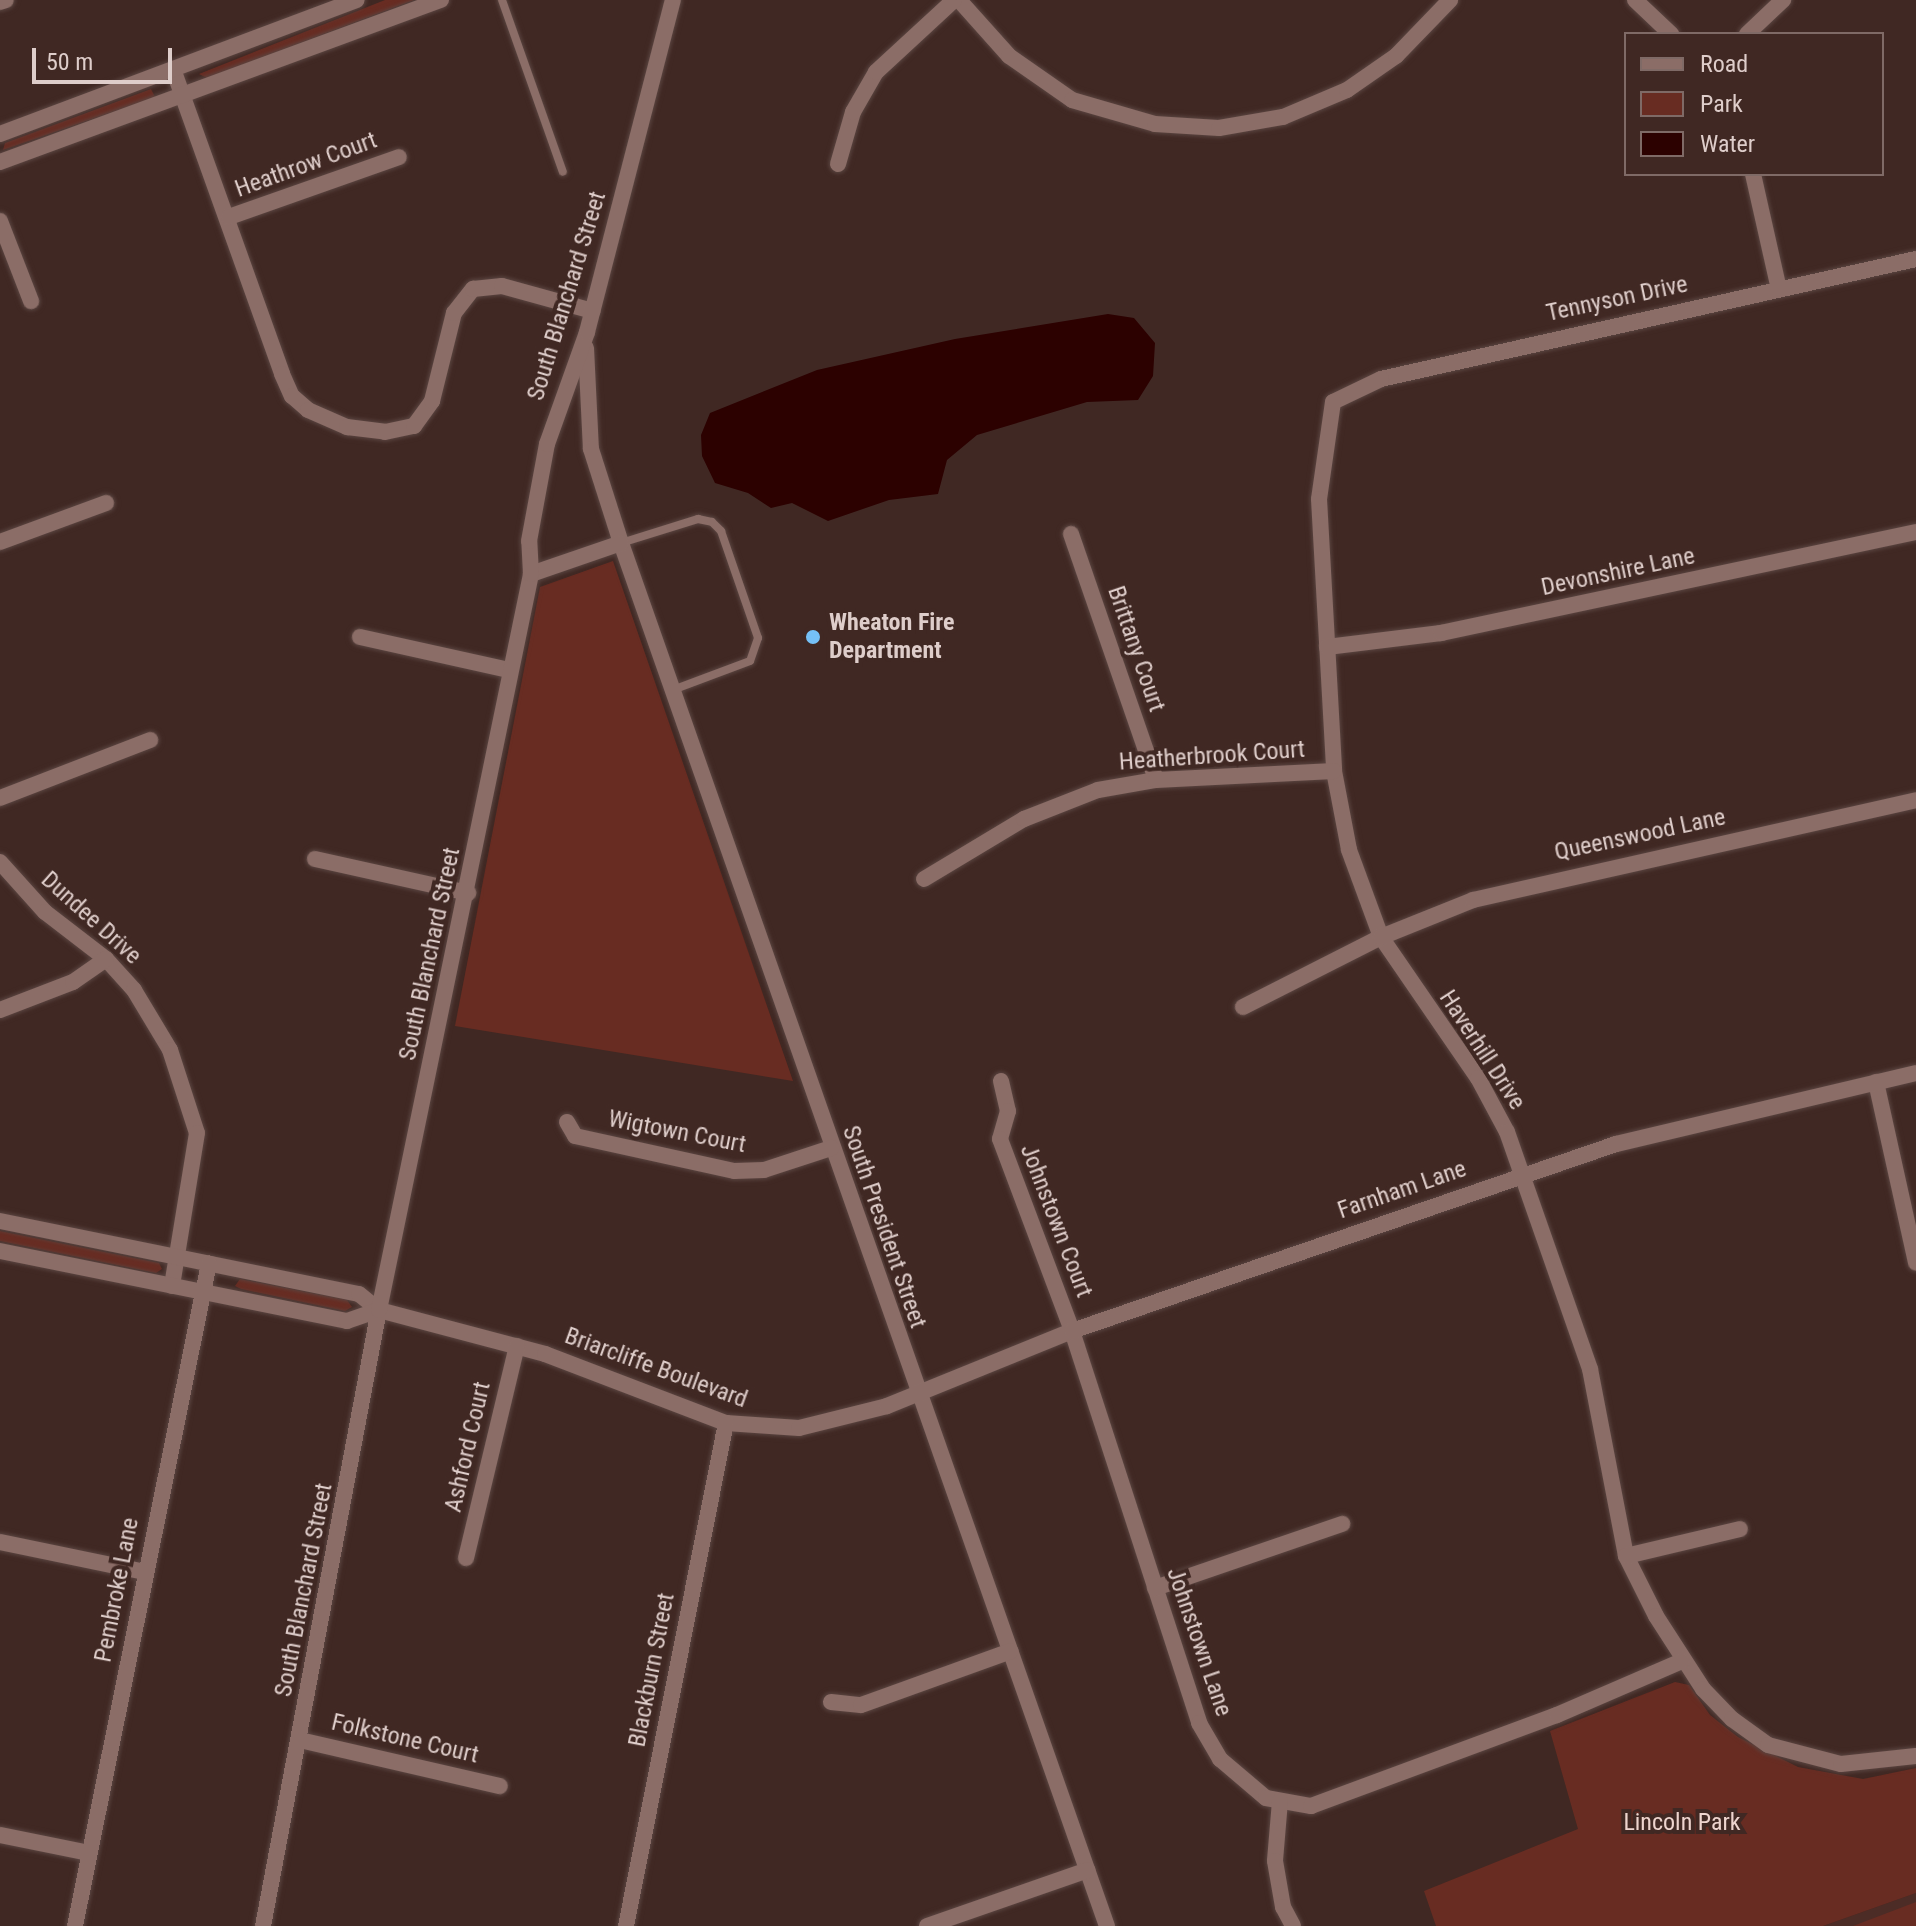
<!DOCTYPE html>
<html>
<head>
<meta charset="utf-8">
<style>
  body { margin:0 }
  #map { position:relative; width:1916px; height:1926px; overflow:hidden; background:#402823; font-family:"Roboto Condensed",sans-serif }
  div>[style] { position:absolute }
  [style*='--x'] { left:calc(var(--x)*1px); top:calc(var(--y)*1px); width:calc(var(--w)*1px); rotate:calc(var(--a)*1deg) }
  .built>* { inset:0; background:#4c2c26 }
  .green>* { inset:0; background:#682c22 }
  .water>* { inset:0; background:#2c0100 }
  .roads { filter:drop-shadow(0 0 2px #5a4541) drop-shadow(0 0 2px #5a4541) }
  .service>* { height:8px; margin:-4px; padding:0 4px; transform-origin:4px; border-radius:4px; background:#8b6d67 }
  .minor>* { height:16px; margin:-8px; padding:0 8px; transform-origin:8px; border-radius:8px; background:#8b6d67 }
  .dots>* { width:22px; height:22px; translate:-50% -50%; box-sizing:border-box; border:4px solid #402823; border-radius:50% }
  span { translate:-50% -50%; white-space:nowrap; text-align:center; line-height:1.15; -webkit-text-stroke:8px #402823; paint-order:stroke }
  .street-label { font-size:24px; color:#decdca }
  .poi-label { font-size:24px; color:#decdca; font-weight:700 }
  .left { translate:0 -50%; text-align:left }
  .park-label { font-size:24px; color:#eed4ce }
  .legend { position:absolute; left:1624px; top:32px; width:260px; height:144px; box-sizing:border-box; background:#402823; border:2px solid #7f6a66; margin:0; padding:10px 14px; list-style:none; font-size:24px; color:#decdca }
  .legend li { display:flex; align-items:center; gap:16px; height:40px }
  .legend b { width:40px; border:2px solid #7f6a66 }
  .scale { position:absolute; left:32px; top:48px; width:140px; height:36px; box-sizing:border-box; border:4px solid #decdca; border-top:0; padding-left:10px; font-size:24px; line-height:28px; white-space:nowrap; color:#decdca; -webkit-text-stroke:6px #402823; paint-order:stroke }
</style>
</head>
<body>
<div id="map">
  <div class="built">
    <i style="clip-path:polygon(1916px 1893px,1916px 1926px,1823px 1926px)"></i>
  </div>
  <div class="green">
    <i style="clip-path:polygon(385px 0,414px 0,207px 78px,199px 74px)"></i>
    <i style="clip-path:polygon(151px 89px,155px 97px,3px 150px,5px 143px)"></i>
    <i style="clip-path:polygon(613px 561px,793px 1081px,455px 1026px,540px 587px)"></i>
    <i style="clip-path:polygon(0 1231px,159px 1263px,162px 1269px,156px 1273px,0 1241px)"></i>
    <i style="clip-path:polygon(240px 1279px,347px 1300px,352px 1307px,345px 1311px,241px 1289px,235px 1286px)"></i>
    <i style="clip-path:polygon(1675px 1682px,1689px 1685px,1710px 1715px,1738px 1737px,1798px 1767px,1863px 1779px,1916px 1768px,1916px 1893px,1823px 1926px,1436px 1926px,1424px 1891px,1578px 1829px,1550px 1731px)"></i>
    <i style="clip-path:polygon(1916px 1902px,1916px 1926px,1853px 1926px)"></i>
  </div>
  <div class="water">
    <i style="clip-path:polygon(1108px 314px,1134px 318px,1155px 343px,1153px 376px,1138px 400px,1087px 402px,977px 435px,947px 460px,938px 494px,889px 500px,828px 521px,792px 503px,771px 508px,748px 493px,715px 483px,702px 456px,701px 435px,710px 413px,817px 370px,955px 339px)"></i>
  </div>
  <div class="roads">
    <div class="service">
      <i style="--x:502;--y:0;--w:182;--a:70.5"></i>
      <i style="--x:621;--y:543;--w:81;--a:-17.3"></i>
      <i style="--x:698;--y:519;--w:14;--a:12"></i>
      <i style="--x:712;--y:522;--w:13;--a:45"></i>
      <i style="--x:721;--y:531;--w:113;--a:70.9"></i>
      <i style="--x:758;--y:638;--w:24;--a:109"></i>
      <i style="--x:750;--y:661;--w:82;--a:159.4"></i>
    </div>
    <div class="minor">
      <i style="--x:959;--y:0;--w:75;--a:48.2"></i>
      <i style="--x:1009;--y:56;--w:77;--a:34.9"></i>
      <i style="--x:1072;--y:100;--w:86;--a:16.1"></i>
      <i style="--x:1155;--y:124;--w:64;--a:3.6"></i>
      <i style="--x:1219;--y:128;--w:65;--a:-9.8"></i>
      <i style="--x:1283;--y:117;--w:69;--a:-22.9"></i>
      <i style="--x:1347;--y:90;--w:60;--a:-34.8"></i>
      <i style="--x:1396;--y:56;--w:78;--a:-46"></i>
      <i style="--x:1635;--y:0;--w:50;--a:43.4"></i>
      <i style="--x:0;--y:2;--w:6;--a:-18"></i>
      <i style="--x:1747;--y:34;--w:50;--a:-43.4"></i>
      <i style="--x:173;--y:69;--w:324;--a:70.3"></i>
      <i style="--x:282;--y:374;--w:24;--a:66"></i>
      <i style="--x:292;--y:396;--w:21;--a:41"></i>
      <i style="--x:308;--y:410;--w:43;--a:23.6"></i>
      <i style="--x:347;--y:427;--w:38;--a:7"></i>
      <i style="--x:385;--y:432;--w:30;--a:-12"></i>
      <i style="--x:414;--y:426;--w:31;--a:-54"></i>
      <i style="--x:432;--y:401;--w:91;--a:-76"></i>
      <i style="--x:454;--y:313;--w:31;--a:-52"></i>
      <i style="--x:473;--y:289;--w:29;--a:-6"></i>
      <i style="--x:502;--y:286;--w:94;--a:15.4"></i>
      <i style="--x:0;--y:134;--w:381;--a:-20.6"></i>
      <i style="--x:0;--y:162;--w:470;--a:-20.2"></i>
      <i style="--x:838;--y:164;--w:54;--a:-73.9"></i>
      <i style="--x:853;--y:112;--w:46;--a:-60.1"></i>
      <i style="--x:876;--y:72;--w:106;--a:-42.7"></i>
      <i style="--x:1753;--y:174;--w:118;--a:77.3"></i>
      <i style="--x:229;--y:217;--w:180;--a:-19.4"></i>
      <i style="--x:0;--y:221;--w:86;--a:68.8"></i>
      <i style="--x:1916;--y:259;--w:548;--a:167.36"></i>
      <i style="--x:1381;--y:379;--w:53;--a:154.4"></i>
      <i style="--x:1333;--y:402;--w:98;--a:98.2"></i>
      <i style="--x:1319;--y:499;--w:272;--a:86.8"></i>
      <i style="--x:1334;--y:771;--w:80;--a:79.2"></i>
      <i style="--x:1349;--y:850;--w:93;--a:69.8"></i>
      <i style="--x:1381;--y:937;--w:171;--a:55.5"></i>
      <i style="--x:1478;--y:1078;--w:61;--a:61.8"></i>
      <i style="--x:1507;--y:1132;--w:251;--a:70.7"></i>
      <i style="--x:1590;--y:1369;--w:190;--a:79.1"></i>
      <i style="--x:1626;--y:1556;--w:67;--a:63.4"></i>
      <i style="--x:1656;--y:1616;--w:87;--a:57.2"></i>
      <i style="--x:1703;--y:1689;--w:42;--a:46"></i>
      <i style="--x:1732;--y:1719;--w:44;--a:35.8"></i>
      <i style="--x:1768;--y:1745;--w:75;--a:14.6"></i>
      <i style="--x:1841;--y:1764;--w:75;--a:-6.1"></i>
      <i style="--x:586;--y:348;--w:101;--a:87.2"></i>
      <i style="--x:591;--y:449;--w:99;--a:72.3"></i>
      <i style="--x:621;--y:543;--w:1466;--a:70.64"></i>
      <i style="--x:1071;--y:534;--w:260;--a:70.9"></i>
      <i style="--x:0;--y:542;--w:113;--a:-20.2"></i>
      <i style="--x:531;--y:574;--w:95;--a:-19"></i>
      <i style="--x:360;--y:637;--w:153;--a:12.5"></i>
      <i style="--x:1327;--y:647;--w:115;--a:-7"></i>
      <i style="--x:1441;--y:633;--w:486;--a:-12"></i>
      <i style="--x:0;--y:798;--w:161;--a:-21.1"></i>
      <i style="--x:315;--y:859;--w:157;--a:12.5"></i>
      <i style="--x:0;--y:862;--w:67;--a:48"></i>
      <i style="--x:45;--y:912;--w:77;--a:37.6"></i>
      <i style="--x:106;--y:959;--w:42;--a:47.9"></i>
      <i style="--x:134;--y:990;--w:70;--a:59"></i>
      <i style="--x:170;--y:1050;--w:87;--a:72"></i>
      <i style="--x:197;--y:1133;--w:155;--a:99.3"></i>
      <i style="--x:924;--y:879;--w:117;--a:-31"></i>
      <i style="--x:1024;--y:819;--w:79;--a:-21.4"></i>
      <i style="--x:1098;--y:790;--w:59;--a:-9.8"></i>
      <i style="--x:1156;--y:780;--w:178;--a:-2.9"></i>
      <i style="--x:1243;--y:1007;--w:155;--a:-26.9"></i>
      <i style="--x:1381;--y:937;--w:99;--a:-21.9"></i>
      <i style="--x:1473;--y:900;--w:454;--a:-12.7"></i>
      <i style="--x:0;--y:1010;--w:78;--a:-21"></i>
      <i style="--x:73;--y:982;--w:40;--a:-34.9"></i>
      <i style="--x:1001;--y:1081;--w:31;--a:77"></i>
      <i style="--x:1008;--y:1111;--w:29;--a:106"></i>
      <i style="--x:1000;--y:1139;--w:205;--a:69.4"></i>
      <i style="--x:1072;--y:1331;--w:412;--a:72"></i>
      <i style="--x:1199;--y:1723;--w:42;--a:59.7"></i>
      <i style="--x:1220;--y:1759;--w:60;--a:40.3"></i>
      <i style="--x:1266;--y:1798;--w:46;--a:10.1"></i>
      <i style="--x:1311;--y:1806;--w:262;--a:-20.3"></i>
      <i style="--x:1557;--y:1715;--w:136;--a:-23.4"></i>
      <i style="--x:1876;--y:1082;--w:185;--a:77.5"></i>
      <i style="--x:567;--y:1122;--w:16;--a:60"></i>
      <i style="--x:575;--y:1136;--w:163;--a:12.4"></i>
      <i style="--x:734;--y:1171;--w:30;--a:-2"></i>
      <i style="--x:764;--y:1170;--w:71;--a:-18.2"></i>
      <i style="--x:0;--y:1221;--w:366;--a:11.5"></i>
      <i style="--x:359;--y:1294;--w:26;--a:39"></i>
      <i style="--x:379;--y:1310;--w:172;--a:14.8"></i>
      <i style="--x:545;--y:1354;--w:194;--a:20.9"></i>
      <i style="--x:726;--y:1423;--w:73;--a:3.9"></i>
      <i style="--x:799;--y:1428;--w:91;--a:-14"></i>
      <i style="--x:887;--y:1406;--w:200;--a:-22.1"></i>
      <i style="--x:1072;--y:1331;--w:575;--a:-18.97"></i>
      <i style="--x:1616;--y:1144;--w:308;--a:-13.3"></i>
      <i style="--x:0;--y:1251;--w:354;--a:11.4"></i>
      <i style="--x:347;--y:1321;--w:34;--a:-19"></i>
      <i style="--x:0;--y:1542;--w:148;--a:11.7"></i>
      <i style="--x:1626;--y:1556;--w:117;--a:-13.3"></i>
      <i style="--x:466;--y:1558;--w:218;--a:-76.5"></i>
      <i style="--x:1155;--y:1588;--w:198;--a:-18.9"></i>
      <i style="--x:831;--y:1702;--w:30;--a:6"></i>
      <i style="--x:861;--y:1705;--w:159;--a:-19.8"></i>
      <i style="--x:300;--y:1740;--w:205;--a:13"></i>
      <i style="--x:1280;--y:1801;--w:60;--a:94.8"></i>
      <i style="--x:1275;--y:1861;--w:47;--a:80.1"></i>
      <i style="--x:1283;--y:1907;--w:21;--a:62"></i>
      <i style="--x:0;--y:1835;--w:91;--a:11.4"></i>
      <i style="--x:75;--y:1926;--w:676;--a:-78.57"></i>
      <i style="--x:263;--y:1926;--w:627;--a:-79.34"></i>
      <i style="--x:379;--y:1310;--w:752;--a:-78.33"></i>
      <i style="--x:531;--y:574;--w:33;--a:-93"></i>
      <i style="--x:529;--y:541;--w:99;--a:-79.5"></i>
      <i style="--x:547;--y:444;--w:119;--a:-70.3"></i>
      <i style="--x:587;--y:332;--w:343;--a:-75.5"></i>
      <i style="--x:626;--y:1926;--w:513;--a:-78.76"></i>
      <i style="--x:927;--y:1926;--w:170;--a:-19.2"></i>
    </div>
  </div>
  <div class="dots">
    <i style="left:813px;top:637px;background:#75c0f6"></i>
  </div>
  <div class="street-label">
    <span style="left:306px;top:165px;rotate:-20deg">Heathrow Court</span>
    <span style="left:567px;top:296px;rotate:-73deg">South Blanchard Street</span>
    <span style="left:1617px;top:299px;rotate:-12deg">Tennyson Drive</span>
    <span style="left:1618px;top:572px;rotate:-12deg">Devonshire Lane</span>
    <span style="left:1136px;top:649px;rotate:71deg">Brittany Court</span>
    <span style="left:1212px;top:756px;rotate:-4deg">Heatherbrook Court</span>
    <span style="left:1640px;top:835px;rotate:-12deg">Queenswood Lane</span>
    <span style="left:91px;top:918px;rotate:42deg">Dundee Drive</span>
    <span style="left:430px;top:954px;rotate:-78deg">South Blanchard Street</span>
    <span style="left:1482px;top:1050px;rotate:57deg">Haverhill Drive</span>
    <span style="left:677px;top:1132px;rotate:11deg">Wigtown Court</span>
    <span style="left:1402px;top:1190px;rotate:-19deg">Farnham Lane</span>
    <span style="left:1056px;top:1221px;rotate:69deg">Johnstown Court</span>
    <span style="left:884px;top:1227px;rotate:71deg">South President Street</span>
    <span style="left:656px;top:1368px;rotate:20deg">Briarcliffe Boulevard</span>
    <span style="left:468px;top:1447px;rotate:-77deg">Ashford Court</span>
    <span style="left:117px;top:1590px;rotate:-79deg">Pembroke Lane</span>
    <span style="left:304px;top:1590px;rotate:-79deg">South Blanchard Street</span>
    <span style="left:1199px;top:1642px;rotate:71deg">Johnstown Lane</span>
    <span style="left:652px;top:1670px;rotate:-79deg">Blackburn Street</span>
    <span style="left:405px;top:1739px;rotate:13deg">Folkstone Court</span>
  </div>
  <div class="poi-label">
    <span class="left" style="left:829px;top:637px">Wheaton Fire<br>Department</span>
  </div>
  <div class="park-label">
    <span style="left:1682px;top:1823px">Lincoln Park</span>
  </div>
  <ul class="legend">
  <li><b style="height:10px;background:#8b6d67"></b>Road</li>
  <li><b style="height:22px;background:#682c22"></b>Park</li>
  <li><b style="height:22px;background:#2c0100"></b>Water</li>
  </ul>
  <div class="scale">50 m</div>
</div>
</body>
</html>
